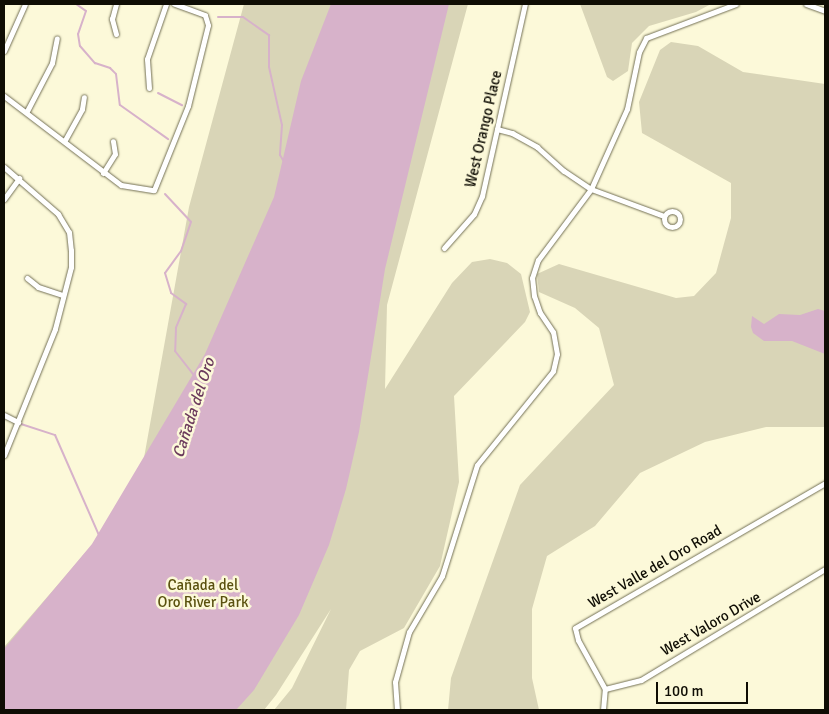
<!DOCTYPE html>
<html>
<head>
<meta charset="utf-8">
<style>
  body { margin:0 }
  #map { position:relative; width:829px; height:714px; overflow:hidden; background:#fcf9d9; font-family:Signika,sans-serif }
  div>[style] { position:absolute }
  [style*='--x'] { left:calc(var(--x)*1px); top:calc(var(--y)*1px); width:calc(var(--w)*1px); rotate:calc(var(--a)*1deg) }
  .green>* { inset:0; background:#d9d5b7 }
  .water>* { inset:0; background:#d7b2ca }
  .stream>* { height:2px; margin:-1px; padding:0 1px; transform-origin:1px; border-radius:1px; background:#d7b2ca }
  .roads { filter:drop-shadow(0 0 1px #737055) drop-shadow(0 0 1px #737055) }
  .street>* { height:5px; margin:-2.5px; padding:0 2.5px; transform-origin:2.5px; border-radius:2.5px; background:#fff }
  .street>.ring { margin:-2.5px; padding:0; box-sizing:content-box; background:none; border:5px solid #fff; border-radius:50% }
  span { translate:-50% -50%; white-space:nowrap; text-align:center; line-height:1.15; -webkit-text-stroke:5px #fcf9d9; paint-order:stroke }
  .street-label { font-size:15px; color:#0f0d04 }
  .park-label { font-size:15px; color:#5a510f }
  .water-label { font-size:16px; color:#6b3a5c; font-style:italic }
  .frame { position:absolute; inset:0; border:5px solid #0f0d04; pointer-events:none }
  .scale { position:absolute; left:656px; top:682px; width:92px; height:22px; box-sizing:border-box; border:2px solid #0f0d04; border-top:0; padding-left:6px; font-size:15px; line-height:18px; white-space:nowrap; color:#0f0d04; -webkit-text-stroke:4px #fcf9d9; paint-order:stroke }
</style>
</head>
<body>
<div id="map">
  <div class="green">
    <i style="clip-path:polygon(244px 4px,468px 4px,387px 305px,385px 389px,452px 283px,472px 262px,490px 259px,507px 263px,521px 274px,530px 312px,525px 322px,454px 396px,459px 482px,440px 566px,404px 628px,360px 651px,349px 670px,346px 710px,274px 710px,292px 688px,331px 609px,276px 695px,264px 710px,4px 710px,4px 647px,118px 515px,140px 480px,189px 207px)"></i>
    <i style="clip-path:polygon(580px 4px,711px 4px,696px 12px,649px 26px,632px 43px,628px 71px,613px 81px,607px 77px)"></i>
    <i style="clip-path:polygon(671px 42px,698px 46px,743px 72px,825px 84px,825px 427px,766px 427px,705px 442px,640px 473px,595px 526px,547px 556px,532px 609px,532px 678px,539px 710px,448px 710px,451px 678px,520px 485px,614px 385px,599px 328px,575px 308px,539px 292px,537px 274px,559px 264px,676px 298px,694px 296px,716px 273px,731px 218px,731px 183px,642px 133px,639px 102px,660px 50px)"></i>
  </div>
  <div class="water">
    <i style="clip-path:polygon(331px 4px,449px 4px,385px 269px,359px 432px,346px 489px,329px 545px,299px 615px,254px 690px,236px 710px,4px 710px,4px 649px,92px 544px,205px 354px,274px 197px,301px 81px)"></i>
    <i style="clip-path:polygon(818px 309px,825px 311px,825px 354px,792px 341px,764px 341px,753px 333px,751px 327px,752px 316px,764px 324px,779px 314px,800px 315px)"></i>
  </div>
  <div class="stream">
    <i style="--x:76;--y:4;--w:12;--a:35"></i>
    <i style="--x:86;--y:11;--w:24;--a:109"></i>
    <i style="--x:78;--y:34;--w:12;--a:81"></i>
    <i style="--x:80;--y:46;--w:23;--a:49"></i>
    <i style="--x:95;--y:63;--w:16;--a:18"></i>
    <i style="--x:110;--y:68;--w:8;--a:45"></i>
    <i style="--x:116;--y:74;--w:31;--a:83"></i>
    <i style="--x:120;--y:105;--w:59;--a:35.3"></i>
    <i style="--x:218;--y:17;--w:25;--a:0"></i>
    <i style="--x:243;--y:17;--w:32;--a:35"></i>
    <i style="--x:269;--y:35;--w:32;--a:90"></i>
    <i style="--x:269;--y:67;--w:59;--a:77.4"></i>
    <i style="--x:282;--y:125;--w:30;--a:94"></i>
    <i style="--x:280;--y:155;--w:6;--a:59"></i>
    <i style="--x:158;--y:93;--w:27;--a:27"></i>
    <i style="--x:165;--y:194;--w:38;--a:47"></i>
    <i style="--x:191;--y:222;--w:31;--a:109"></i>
    <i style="--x:181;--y:251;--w:27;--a:126"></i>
    <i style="--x:165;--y:273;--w:21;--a:73"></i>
    <i style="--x:171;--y:293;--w:19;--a:36"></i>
    <i style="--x:186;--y:304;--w:26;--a:113"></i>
    <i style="--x:176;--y:328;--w:23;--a:92"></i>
    <i style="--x:175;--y:351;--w:31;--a:52"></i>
    <i style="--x:21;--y:424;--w:36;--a:18"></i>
    <i style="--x:55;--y:435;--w:109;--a:66.3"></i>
  </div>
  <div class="roads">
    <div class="street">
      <i style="--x:806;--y:4;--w:20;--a:20"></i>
      <i style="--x:116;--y:34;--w:16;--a:-105"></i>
      <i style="--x:112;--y:19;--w:16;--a:-75"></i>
      <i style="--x:4;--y:51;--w:51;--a:-65.9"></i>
      <i style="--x:149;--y:88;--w:29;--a:-94"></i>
      <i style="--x:147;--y:59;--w:58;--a:-70.9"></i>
      <i style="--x:4;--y:96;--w:147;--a:37.3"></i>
      <i style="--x:121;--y:185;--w:33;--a:9"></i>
      <i style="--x:154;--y:190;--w:91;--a:-68"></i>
      <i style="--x:188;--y:106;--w:83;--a:-76.1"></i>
      <i style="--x:208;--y:25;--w:10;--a:-107"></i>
      <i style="--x:205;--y:15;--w:33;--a:-160"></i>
      <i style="--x:27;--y:111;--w:54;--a:-62.5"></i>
      <i style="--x:52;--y:63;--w:25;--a:-79"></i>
      <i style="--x:497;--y:129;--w:16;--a:15"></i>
      <i style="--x:512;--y:133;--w:29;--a:29"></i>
      <i style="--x:537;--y:147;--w:36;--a:42"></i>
      <i style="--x:564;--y:171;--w:32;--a:34"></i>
      <i style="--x:591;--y:189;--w:78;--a:20.3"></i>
      <i style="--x:65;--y:140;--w:35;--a:-61"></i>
      <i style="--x:82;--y:109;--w:12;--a:-81"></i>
      <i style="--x:4;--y:167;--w:72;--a:41"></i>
      <i style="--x:58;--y:214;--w:21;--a:59"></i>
      <i style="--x:69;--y:232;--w:18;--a:84"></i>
      <i style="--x:71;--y:250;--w:17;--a:90"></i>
      <i style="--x:71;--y:267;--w:64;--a:104.5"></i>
      <i style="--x:55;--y:329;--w:136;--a:112"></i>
      <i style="--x:103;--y:173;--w:22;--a:-58"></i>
      <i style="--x:115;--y:154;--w:13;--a:-99"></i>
      <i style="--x:4;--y:199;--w:26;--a:-54"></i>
      <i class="ring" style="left:664px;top:211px;width:11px;height:11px"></i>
      <i style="--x:444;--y:248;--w:45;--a:-48.6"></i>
      <i style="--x:474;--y:214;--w:20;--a:-66"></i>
      <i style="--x:482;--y:196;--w:197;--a:-77.4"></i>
      <i style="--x:27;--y:278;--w:14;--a:39"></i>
      <i style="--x:38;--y:287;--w:26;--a:18"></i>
      <i style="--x:4;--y:415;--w:16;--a:27"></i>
      <i style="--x:605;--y:689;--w:37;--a:-14"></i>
      <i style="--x:641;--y:680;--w:215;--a:-31.1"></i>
      <i style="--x:397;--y:710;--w:28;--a:-94"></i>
      <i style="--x:395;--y:682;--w:52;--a:-74.4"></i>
      <i style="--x:409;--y:632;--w:65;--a:-59.5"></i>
      <i style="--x:442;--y:576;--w:116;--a:-72.5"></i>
      <i style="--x:477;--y:465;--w:121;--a:-51"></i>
      <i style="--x:553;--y:371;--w:17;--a:-77"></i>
      <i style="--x:557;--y:354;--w:22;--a:-100"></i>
      <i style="--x:553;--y:332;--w:23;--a:-124"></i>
      <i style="--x:540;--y:313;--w:18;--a:-109"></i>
      <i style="--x:534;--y:296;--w:18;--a:-96"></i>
      <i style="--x:532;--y:278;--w:19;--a:-72"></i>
      <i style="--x:538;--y:260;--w:89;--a:-53.3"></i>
      <i style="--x:591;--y:189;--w:88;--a:-65.8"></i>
      <i style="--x:627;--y:109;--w:58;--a:-78.1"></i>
      <i style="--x:639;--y:52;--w:16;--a:-63"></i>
      <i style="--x:646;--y:38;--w:96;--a:-20.7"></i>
      <i style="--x:603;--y:710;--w:21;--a:-85"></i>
      <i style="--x:605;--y:689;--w:56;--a:-118.9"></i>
      <i style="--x:578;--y:640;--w:12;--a:-104"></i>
      <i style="--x:575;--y:628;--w:289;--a:-30.1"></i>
    </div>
  </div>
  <div class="street-label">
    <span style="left:484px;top:129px;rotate:-77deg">West Orango Place</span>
    <span style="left:655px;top:567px;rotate:-30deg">West Valle del Oro Road</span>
    <span style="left:711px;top:624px;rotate:-30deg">West Valoro Drive</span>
  </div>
  <div class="park-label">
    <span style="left:203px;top:594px">Cañada del<br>Oro River Park</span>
  </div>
  <div class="water-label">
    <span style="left:194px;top:408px;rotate:-72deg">Cañada del Oro</span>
  </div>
  <div class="frame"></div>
  <div class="scale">100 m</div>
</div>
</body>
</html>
